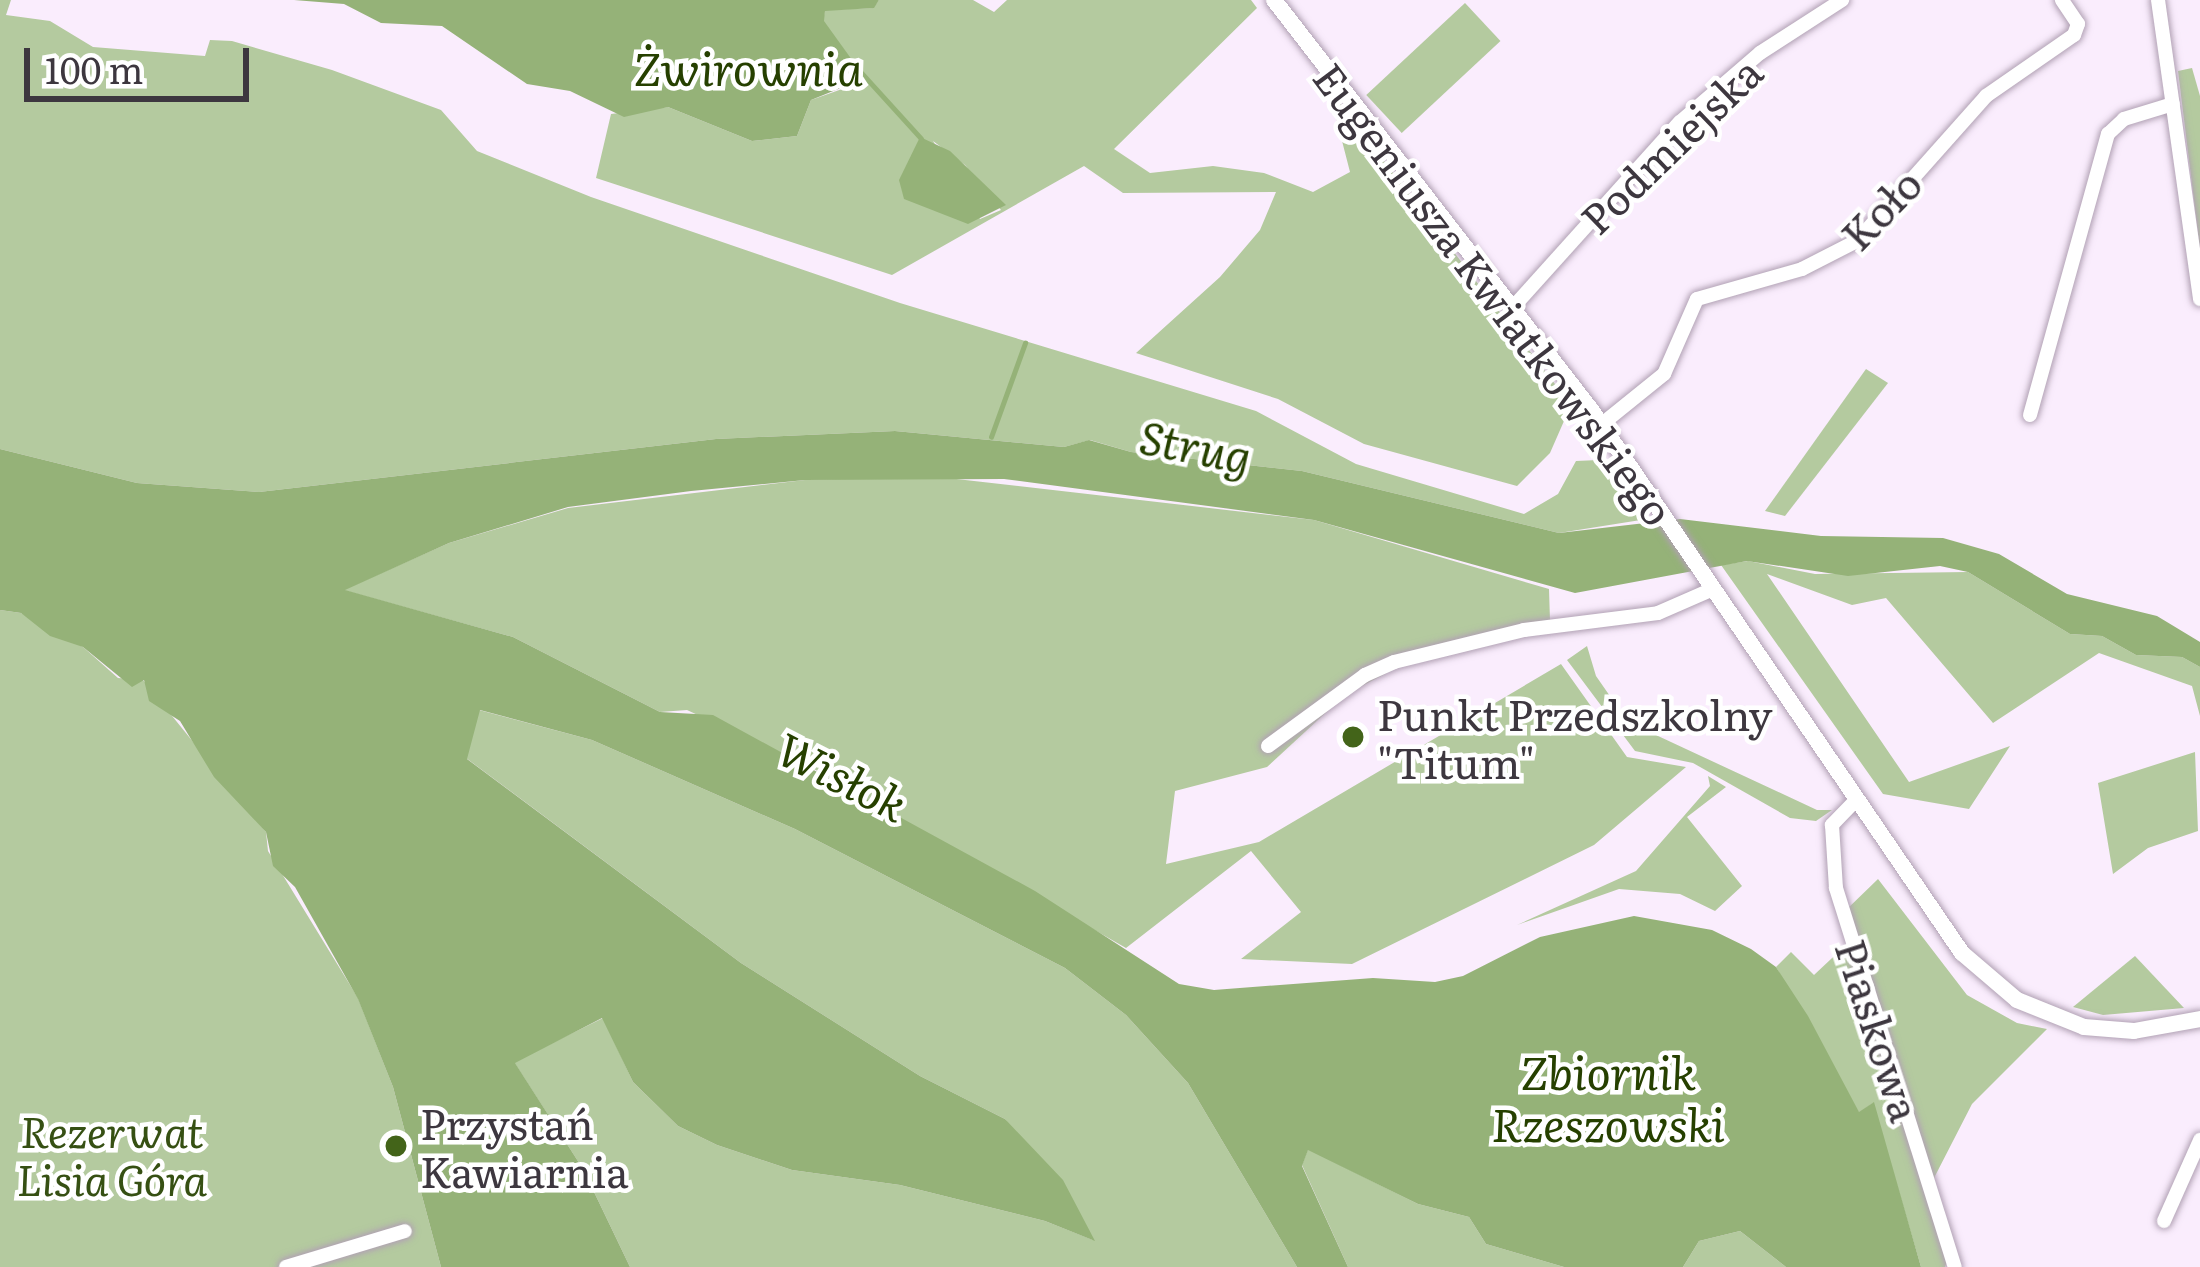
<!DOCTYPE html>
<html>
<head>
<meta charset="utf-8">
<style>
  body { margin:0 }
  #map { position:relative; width:2200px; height:1267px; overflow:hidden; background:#faedfd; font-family:Literata,serif }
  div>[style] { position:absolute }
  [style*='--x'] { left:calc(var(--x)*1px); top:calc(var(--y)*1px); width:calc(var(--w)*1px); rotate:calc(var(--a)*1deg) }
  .green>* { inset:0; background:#b4ca9f; transform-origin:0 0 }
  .water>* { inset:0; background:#95b278 }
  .stream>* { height:4.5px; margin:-2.25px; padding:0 2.25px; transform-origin:2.25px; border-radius:2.25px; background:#95b278 }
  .roads { filter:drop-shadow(0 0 3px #b1a1b4) drop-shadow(0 0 3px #b1a1b4) }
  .minor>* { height:14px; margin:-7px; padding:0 7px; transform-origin:7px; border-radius:7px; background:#fff }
  .tertiary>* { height:16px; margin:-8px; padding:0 8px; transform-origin:8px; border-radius:8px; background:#fff }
  .dots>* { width:33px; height:33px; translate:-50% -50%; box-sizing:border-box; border:6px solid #fff; border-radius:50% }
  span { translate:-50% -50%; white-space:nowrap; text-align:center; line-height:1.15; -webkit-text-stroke:9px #fff; paint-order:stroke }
  .street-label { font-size:42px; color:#3d373f }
  .poi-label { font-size:42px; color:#3d373f }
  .left { translate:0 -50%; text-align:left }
  .park-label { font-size:42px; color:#365013; font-style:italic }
  .water-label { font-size:45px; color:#264000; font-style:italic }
  .scale { position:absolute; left:24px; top:48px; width:225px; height:54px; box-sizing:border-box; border:6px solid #3d373f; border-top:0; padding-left:15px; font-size:36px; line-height:42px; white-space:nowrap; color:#3d373f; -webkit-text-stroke:9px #fff; paint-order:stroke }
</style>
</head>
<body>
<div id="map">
  <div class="green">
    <i style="clip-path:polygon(0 0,11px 0,6px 15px,50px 21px,93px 47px,205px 56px,210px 40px,232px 41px,332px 70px,441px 110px,477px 151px,591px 197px,900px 303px,1256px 411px,1356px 464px,1524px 514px,1558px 494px,1576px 461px,1599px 460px,1647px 519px,1559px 533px,1302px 471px,1131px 452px,1090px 440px,1064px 447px,895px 431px,716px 439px,259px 492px,137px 483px,0 449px)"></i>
    <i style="clip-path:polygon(evenodd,879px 0,973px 0,994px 12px,1007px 0,1251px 0,1257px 8px,1114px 149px,1150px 173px,1213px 166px,1264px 173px,1313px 192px,1350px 172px,1332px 102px,1339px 102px,1571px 405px,1550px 453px,1517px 486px,1364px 444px,1278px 399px,1136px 353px,1220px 277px,1260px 230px,1276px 192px,1123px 193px,1084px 166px,892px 275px,596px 178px,611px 114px,668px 107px,752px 141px,797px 136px,811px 100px,845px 88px,860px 72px,823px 21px,825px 10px,873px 8px,879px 0,933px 141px,965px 165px,1001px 210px,980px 219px,933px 141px)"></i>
    <i style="left:1465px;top:3px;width:52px;height:135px;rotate:47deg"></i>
    <i style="clip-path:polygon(2192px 68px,2200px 96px,2200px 249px,2178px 71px)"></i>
    <i style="clip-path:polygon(1866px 369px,1888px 383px,1785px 516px,1765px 511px)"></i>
    <i style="clip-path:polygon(930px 476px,1314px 520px,1549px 589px,1550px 621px,1402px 665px,1345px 695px,1267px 767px,1175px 791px,1166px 864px,1259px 842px,1561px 664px,1627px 757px,1686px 767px,1594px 845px,1352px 964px,1241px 959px,1301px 912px,1251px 851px,1126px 948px,814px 769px,687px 710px,660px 712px,513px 637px,343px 590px,449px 543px,568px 508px,805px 480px)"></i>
    <i style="clip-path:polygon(1748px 561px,1815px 574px,1968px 572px,2070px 634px,2102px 636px,2136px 655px,2182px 657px,2200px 667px,2200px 716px,2192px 686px,2099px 653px,1993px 723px,1886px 598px,1852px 605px,1767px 574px,1909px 782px,2010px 746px,1969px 809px,1883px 794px,1721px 565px)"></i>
    <i style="clip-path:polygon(0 610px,21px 613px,83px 647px,118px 678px,143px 680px,266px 832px,268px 851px,358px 998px,393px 1087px,441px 1267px,0 1267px)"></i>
    <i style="clip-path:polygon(1587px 646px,1596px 676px,1628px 722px,1817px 810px,1832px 810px,1816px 821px,1790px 818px,1693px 763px,1635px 751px,1567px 660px)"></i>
    <i style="clip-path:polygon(479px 710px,592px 740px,795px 829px,1065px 968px,1126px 1015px,1188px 1083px,1297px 1267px,630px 1267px,583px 1169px,514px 1062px,603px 1018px,633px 1082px,678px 1126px,717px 1145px,792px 1170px,900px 1185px,1045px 1221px,1093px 1240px,1005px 1119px,920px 1076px,741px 963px,466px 758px)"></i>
    <i style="clip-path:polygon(2195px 752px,2198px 831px,2148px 848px,2113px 874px,2098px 783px)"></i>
    <i style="clip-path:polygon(1708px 776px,1726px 787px,1687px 817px,1742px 886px,1715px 911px,1680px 894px,1619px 889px,1517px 925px,1636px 871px,1710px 786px)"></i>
    <i style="clip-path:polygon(1878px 879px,1967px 995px,2017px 1023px,2047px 1029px,1972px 1104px,1934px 1178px,1844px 912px)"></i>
    <i style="clip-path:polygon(1848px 943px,1949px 1255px,1945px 1267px,1921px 1267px,1873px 1103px,1859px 1113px,1776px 967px,1791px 952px,1814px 975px)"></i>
    <i style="clip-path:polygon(2135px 956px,2184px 1008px,2103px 1015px,2073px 1007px)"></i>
    <i style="clip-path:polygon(1308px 1149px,1418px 1204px,1469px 1217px,1486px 1244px,1564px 1267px,1348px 1267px,1302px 1165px)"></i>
    <i style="clip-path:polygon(1740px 1231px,1786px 1267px,1683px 1267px,1699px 1241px)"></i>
  </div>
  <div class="water">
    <i style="clip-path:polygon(294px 0,879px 0,874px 8px,825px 11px,824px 21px,860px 71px,853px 83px,811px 100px,797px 136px,752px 141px,668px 107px,624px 117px,570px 91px,527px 84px,442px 26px,381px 23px,344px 4px)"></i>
    <i style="clip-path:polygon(920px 137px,950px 151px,1006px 205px,968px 224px,904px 199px,899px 180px)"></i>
    <i style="clip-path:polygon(895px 431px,1064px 447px,1089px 440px,1131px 452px,1302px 471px,1559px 533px,1680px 519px,1821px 536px,1943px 538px,1999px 554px,2067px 594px,2157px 616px,2200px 642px,2200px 667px,2182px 657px,2136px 655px,2102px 636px,2070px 634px,1968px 572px,1940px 566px,1848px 576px,1747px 561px,1575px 593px,1314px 520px,1004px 479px,805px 480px,691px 491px,568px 507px,449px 543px,345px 590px,513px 637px,660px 712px,713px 715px,1035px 891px,1179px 984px,1214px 990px,1373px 978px,1435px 982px,1463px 976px,1540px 937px,1634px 916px,1712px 930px,1751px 949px,1776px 967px,1808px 1016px,1859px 1112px,1874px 1102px,1921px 1267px,1786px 1267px,1740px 1231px,1699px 1241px,1683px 1267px,1564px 1267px,1486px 1244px,1469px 1217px,1418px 1204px,1308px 1150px,1302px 1166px,1348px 1267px,1297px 1267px,1188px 1083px,1126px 1015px,1065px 968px,795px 829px,592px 740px,480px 710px,467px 759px,741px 963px,920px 1076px,1005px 1119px,1063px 1180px,1095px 1241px,1045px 1221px,900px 1185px,792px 1170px,717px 1145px,678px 1126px,633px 1082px,602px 1018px,515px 1063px,583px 1169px,630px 1267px,441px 1267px,393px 1087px,358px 999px,295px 887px,273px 866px,266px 832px,214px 777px,180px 721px,149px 701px,144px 680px,132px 687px,83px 647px,50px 636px,21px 613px,0 610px,0 449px,137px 483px,259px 492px,716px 439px)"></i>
  </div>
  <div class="stream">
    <i style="--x:860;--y:71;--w:91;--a:47.7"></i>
    <i style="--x:991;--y:437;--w:100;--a:-70.1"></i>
  </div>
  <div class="roads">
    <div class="minor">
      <i style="--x:2158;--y:0;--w:302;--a:82"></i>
      <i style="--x:1515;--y:305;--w:246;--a:-48"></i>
      <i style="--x:1680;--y:122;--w:106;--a:-40.8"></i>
      <i style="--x:1760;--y:53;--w:98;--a:-32.9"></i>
      <i style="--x:2030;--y:415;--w:292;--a:-74.5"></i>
      <i style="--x:2108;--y:134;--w:22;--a:-43"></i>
      <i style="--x:2124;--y:119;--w:51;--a:-17"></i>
      <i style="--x:1602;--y:424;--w:80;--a:-38.9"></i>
      <i style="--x:1664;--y:374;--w:82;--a:-66.3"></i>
      <i style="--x:1697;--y:299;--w:109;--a:-15.9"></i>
      <i style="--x:1802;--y:269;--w:62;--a:-27"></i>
      <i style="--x:1857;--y:241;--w:194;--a:-48.3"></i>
      <i style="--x:1986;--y:96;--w:107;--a:-34.7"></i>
      <i style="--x:2074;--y:35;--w:12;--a:-70"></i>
      <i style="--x:2078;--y:24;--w:29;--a:-124"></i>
      <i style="--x:1268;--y:746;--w:120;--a:-36.2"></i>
      <i style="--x:1365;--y:675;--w:32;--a:-24"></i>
      <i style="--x:1394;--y:662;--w:134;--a:-13.8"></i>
      <i style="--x:1524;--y:630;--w:135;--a:-7.2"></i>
      <i style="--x:1658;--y:613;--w:60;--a:-23.6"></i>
      <i style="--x:1856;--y:800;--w:35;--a:134"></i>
      <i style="--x:1832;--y:825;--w:63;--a:86.4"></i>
      <i style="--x:1836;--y:888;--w:397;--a:72.6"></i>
      <i style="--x:2164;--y:1221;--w:89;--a:-66"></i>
      <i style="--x:286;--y:1267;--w:124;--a:-16.8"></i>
    </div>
    <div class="tertiary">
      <i style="--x:1274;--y:0;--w:520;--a:52.27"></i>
      <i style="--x:1592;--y:411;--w:656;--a:55.68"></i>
      <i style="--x:1962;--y:953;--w:72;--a:40.5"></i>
      <i style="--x:2017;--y:1000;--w:72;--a:21.9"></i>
      <i style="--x:2084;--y:1027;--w:50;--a:4.6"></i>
      <i style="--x:2134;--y:1031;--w:67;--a:-10.3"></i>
    </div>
  </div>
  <div class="dots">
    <i style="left:1353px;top:737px;background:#436419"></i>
    <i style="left:396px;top:1146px;background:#436419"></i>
  </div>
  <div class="street-label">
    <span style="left:1670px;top:144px;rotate:-44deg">Podmiejska</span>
    <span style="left:1880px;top:208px;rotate:-46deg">Koło</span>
    <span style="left:1495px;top:293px;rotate:53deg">Eugeniusza Kwiatkowskiego</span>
    <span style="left:1880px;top:1030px;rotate:72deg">Piaskowa</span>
  </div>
  <div class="poi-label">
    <span class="left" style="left:1377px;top:737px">Punkt Przedszkolny<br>"Titum"</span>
    <span class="left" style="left:420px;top:1146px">Przystań<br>Kawiarnia</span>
  </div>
  <div class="park-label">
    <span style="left:112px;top:1154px">Rezerwat<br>Lisia Góra</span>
  </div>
  <div class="water-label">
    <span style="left:748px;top:67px">Żwirownia</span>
    <span style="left:1196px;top:445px;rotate:11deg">Strug</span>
    <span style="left:843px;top:775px;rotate:27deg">Wisłok</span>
    <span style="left:1608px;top:1097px">Zbiornik<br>Rzeszowski</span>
  </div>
  <div class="scale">100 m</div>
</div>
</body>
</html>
